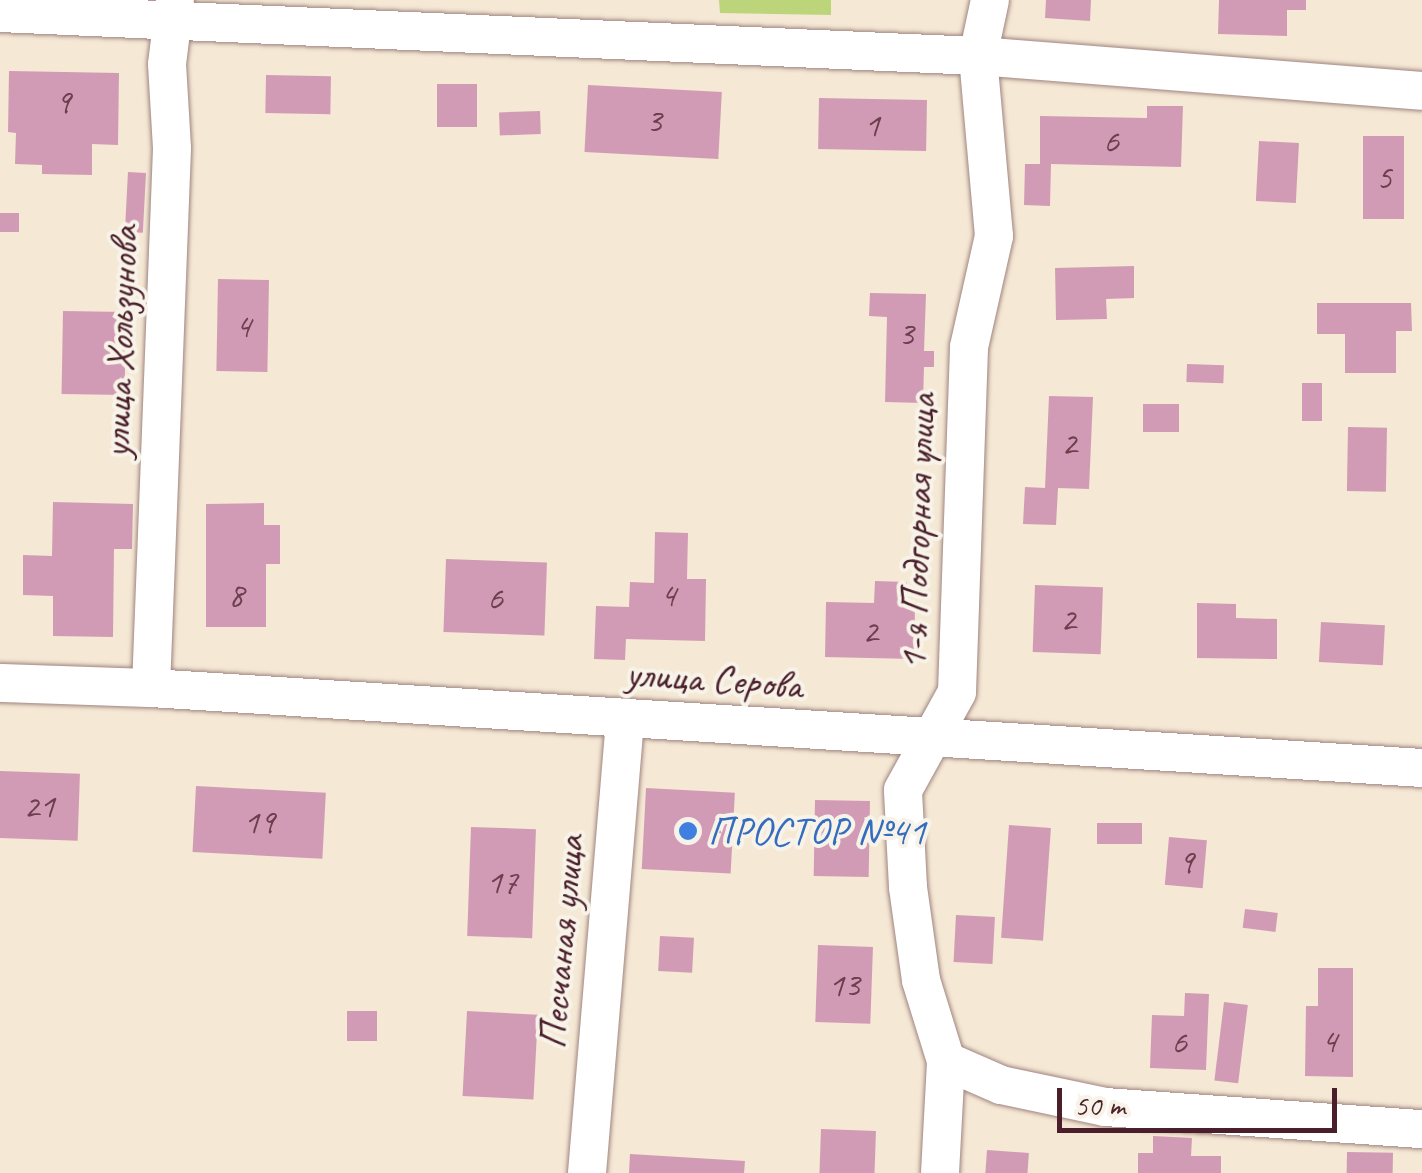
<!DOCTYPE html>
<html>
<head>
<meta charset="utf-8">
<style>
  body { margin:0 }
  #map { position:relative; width:1422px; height:1173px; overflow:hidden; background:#f5e8d4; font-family:Caveat,sans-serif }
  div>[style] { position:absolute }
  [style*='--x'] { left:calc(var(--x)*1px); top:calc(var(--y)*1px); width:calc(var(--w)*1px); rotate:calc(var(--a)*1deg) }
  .green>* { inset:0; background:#bcd57a }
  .building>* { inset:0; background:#d29bb5; transform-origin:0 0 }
  .roads { filter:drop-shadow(0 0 2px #a08480) drop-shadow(0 0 2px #a08480) }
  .street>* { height:38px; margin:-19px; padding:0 19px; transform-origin:19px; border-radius:19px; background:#fff }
  .dots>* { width:28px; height:28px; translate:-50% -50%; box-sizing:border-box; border:5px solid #f7f3e8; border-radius:50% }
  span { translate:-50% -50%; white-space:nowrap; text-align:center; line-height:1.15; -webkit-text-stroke:8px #f7f3e8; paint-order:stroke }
  .number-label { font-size:35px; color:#6c3e4e }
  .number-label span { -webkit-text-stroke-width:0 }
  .street-label { font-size:40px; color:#4a1f2b }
  .shop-label { font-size:40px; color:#366cbe }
  .left { translate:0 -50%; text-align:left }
  .scale { position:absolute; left:1057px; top:1088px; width:280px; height:45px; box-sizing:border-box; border:5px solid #4a1f2b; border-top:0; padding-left:12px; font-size:30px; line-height:35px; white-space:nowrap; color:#4a1f2b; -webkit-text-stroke:8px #f7f3e8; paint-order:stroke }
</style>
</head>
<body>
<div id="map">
  <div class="green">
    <i style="clip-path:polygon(719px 0,831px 0,831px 15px,720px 13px)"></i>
  </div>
  <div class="building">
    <i style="clip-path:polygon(1046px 0,1091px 0,1090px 21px,1045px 18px)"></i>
    <i style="clip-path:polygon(1219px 0,1306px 0,1306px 10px,1287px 10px,1287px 36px,1218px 34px)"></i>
    <i style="clip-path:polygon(9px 71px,119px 73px,118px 145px,92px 144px,92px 175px,42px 174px,42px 165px,15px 164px,16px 133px,8px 132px)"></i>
    <i style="left:266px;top:75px;width:65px;height:38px;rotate:1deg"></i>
    <i style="left:437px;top:84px;width:40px;height:43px"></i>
    <i style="left:588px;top:85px;width:134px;height:67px;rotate:3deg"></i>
    <i style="left:819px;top:98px;width:108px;height:51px;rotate:1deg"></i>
    <i style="clip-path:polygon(1147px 106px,1183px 106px,1181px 167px,1051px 164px,1050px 206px,1024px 205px,1025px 164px,1040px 164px,1040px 116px,1147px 118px)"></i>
    <i style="left:540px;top:111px;width:23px;height:41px;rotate:88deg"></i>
    <i style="left:1363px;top:136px;width:41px;height:83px"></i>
    <i style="left:1259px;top:141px;width:40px;height:60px;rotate:3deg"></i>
    <i style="left:128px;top:172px;width:18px;height:60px;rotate:3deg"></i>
    <i style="left:0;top:213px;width:19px;height:19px"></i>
    <i style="clip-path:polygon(1134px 266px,1134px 298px,1106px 299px,1107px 319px,1056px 320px,1055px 268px)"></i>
    <i style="left:218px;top:279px;width:51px;height:92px;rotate:1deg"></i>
    <i style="clip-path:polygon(870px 293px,926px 294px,924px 351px,934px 351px,934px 367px,924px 367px,923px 403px,885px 402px,887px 317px,869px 316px)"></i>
    <i style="clip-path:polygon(1317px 303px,1411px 303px,1412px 331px,1396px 331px,1396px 373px,1345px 373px,1345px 334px,1317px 334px)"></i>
    <i style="left:63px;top:311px;width:63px;height:83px;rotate:1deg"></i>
    <i style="left:1187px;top:364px;width:37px;height:18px;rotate:2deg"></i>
    <i style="left:1302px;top:383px;width:20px;height:38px"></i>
    <i style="clip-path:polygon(1049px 396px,1093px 397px,1089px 489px,1058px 488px,1056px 525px,1023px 524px,1025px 487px,1045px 488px)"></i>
    <i style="left:1143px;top:404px;width:36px;height:28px"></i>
    <i style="left:1348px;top:427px;width:39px;height:64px;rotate:1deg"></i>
    <i style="clip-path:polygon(53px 502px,133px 504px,132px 549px,114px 549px,113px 637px,53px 636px,53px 596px,23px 595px,23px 555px,52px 556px)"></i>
    <i style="clip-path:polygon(264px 503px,264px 525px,280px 525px,280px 564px,266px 564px,266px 627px,206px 627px,206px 504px)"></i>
    <i style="clip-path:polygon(655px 532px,688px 533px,687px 579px,706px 579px,705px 641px,626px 639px,625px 660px,594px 659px,596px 606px,629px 607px,630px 582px,654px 583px)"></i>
    <i style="left:446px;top:559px;width:101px;height:73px;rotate:2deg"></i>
    <i style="clip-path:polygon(875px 581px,907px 582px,906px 605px,915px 605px,914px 659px,825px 657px,826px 602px,874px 603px)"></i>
    <i style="left:1035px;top:585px;width:68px;height:67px;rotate:2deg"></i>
    <i style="clip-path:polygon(1197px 603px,1236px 604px,1236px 618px,1277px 619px,1277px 659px,1197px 658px)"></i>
    <i style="left:1321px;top:622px;width:64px;height:40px;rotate:3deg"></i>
    <i style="left:0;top:771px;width:80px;height:67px;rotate:2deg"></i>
    <i style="left:196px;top:786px;width:130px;height:66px;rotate:3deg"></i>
    <i style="left:646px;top:788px;width:89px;height:81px;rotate:3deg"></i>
    <i style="left:815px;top:800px;width:55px;height:76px;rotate:1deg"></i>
    <i style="left:1097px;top:823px;width:45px;height:21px"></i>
    <i style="left:1009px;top:825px;width:42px;height:113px;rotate:4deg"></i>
    <i style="left:471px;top:827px;width:65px;height:109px;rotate:2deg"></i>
    <i style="left:1169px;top:837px;width:38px;height:48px;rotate:5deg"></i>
    <i style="left:1245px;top:909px;width:33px;height:19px;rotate:7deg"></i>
    <i style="left:956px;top:915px;width:39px;height:47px;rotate:3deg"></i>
    <i style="left:660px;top:936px;width:34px;height:35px;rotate:3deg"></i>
    <i style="left:818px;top:945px;width:55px;height:77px;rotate:2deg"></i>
    <i style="clip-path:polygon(1318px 968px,1353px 968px,1353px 1077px,1305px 1076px,1306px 1006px,1318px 1006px)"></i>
    <i style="clip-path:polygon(1185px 993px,1209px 994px,1206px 1070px,1150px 1068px,1152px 1015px,1184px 1016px)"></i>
    <i style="left:1224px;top:1002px;width:24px;height:79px;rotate:7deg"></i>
    <i style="left:347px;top:1011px;width:30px;height:30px"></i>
    <i style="left:467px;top:1011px;width:71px;height:85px;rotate:3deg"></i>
    <i style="left:821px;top:1129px;width:55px;height:44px;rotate:2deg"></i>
    <i style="clip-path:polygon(1153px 1136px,1192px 1138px,1191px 1156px,1221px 1156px,1221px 1173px,1138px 1173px,1138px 1153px,1153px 1153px)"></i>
    <i style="left:987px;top:1150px;width:42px;height:23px;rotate:4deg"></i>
    <i style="left:1347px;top:1152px;width:46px;height:21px;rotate:1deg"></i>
    <i style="clip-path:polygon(630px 1154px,745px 1161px,744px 1173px,629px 1173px)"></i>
  </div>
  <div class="roads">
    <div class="street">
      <i style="--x:0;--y:13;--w:979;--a:2.52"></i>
      <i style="--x:978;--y:56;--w:445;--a:4.5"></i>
      <i style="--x:0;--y:683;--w:151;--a:1.9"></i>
      <i style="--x:151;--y:688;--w:1274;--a:3.6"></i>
      <i style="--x:151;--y:688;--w:540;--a:-87.77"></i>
      <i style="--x:172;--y:148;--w:84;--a:-93.4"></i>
      <i style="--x:167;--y:64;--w:64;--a:-82.9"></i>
      <i style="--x:946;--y:1061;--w:60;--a:23.6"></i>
      <i style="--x:1001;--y:1085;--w:106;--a:11.9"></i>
      <i style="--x:1105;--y:1107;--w:318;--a:4"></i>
      <i style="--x:587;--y:1173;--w:457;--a:-85.2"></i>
      <i style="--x:940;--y:1173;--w:112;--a:-86.9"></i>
      <i style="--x:946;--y:1061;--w:85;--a:-107.2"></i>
      <i style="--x:921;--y:980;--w:94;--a:-98"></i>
      <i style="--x:908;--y:887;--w:97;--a:-93"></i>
      <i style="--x:903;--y:790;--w:112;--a:-61.1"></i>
      <i style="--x:957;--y:692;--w:345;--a:-88"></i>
      <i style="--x:969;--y:347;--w:114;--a:-77.3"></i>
      <i style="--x:994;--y:236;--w:181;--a:-95.1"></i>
      <i style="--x:978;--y:56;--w:57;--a:-77.9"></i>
    </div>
  </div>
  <div class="dots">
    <i style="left:688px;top:831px;background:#3f7fe0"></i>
  </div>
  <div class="number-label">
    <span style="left:63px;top:102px">9</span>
    <span style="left:654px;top:121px">3</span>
    <span style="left:872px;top:125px">1</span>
    <span style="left:1111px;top:141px">6</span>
    <span style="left:1384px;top:178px">5</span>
    <span style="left:243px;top:326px">4</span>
    <span style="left:906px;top:334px">3</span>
    <span style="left:1069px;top:443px">2</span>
    <span style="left:236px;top:595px">8</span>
    <span style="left:668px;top:595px">4</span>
    <span style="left:495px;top:598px">6</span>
    <span style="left:1068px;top:619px">2</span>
    <span style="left:870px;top:631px">2</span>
    <span style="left:39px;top:806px">21</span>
    <span style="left:259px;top:822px">19</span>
    <span style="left:1186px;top:862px">9</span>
    <span style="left:502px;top:882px">17</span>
    <span style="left:844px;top:985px">13</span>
    <span style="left:1329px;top:1041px">4</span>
    <span style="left:1179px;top:1042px">6</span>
  </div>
  <div class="street-label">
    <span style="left:120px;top:342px;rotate:-88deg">улица Хользунова</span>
    <span style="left:917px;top:532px;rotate:-88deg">1-я Подгорная улица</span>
    <span style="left:714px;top:679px;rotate:4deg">улица Серова</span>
    <span style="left:561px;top:942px;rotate:-85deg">Песчаная улица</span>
  </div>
  <div class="shop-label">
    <span class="left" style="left:708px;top:831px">ПРОСТОР №41</span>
  </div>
  <div class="scale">50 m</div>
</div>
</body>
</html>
